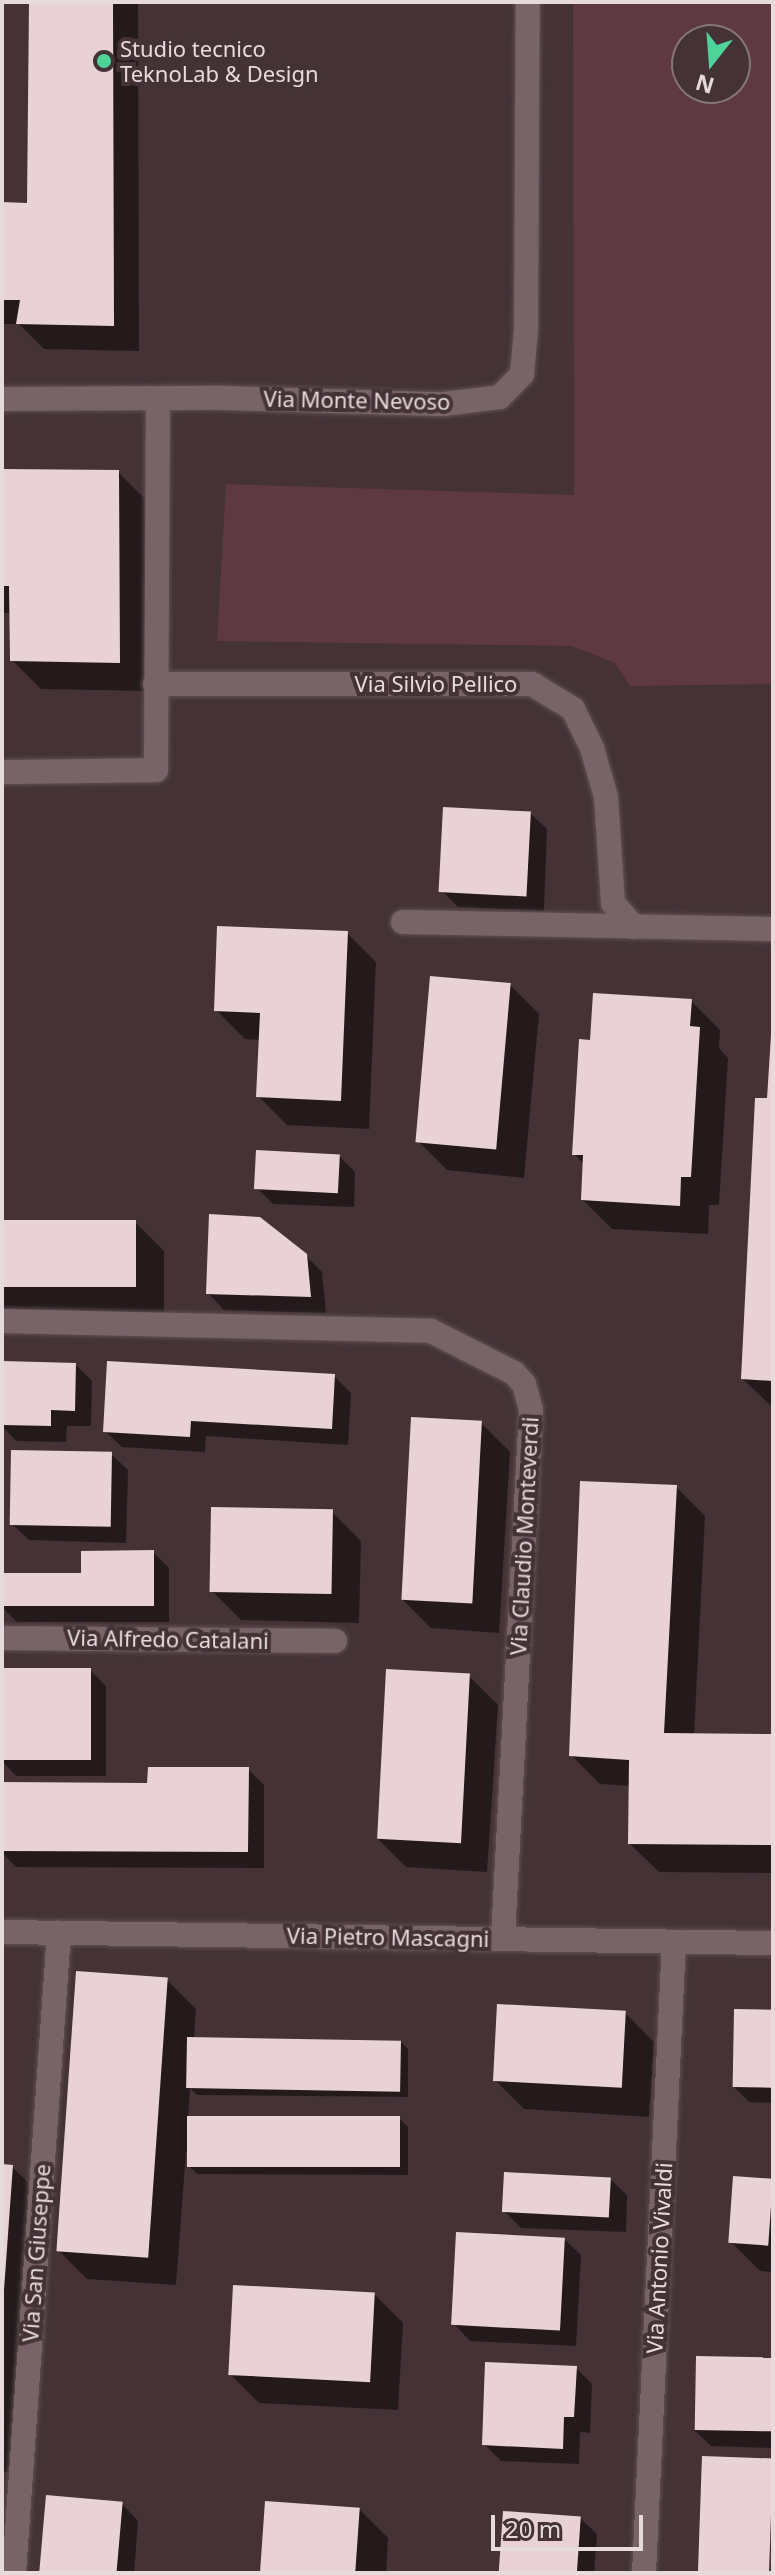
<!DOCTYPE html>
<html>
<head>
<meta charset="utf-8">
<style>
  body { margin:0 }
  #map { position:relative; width:775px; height:2575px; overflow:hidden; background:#443236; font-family:"Noto Sans",sans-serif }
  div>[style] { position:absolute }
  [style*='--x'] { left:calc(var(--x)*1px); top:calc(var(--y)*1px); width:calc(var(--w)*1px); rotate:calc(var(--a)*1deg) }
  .green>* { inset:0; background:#5f3942 }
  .shadow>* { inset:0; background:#0007 }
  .building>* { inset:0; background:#e9d2d6; transform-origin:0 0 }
  .roads { filter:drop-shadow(0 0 2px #5f5052) drop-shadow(0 0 2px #5f5052) }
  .minor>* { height:24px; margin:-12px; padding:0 12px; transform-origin:12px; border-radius:12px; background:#786368 }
  .dots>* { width:22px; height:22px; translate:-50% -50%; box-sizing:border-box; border:4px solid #443236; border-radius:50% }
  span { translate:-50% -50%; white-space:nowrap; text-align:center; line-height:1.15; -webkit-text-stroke:8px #443236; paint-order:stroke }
  .poi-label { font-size:22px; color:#e6dadc }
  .left { translate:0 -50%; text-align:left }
  .street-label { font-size:22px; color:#e6dadc }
  .frame { position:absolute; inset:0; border:4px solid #e6dadc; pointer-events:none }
  .north { position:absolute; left:671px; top:24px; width:80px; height:80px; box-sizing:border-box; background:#443236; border:2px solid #857578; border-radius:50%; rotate:197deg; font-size:22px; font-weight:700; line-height:32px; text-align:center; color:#e6dadc }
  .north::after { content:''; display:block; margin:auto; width:28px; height:36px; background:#50d398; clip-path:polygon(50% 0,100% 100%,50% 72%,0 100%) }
  .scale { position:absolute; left:491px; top:2515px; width:152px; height:36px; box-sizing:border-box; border:4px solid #e6dadc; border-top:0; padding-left:10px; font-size:24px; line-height:28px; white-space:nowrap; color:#e6dadc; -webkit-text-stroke:6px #443236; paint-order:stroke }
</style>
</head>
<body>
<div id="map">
  <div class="green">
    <i style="clip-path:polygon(evenodd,573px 2px,773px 2px,773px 684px,630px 686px,615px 663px,572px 646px,217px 641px,226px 484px,574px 495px,573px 2px,687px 40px,735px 40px,735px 88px,687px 88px,687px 40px)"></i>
  </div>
  <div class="shadow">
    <i style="clip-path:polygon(31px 2px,138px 2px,139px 351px,44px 349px,19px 324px,2px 324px,2px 204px,29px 205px)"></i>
    <i style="clip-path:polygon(2px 471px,118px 472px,147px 501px,149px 691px,41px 689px,12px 660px,11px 613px,2px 613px)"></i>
    <i style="clip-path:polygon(530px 813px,547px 829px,544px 911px,458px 907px,442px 891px)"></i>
    <i style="clip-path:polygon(347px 933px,376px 962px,369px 1129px,287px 1125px,258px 1096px,261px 1040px,245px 1039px,216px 1010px)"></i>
    <i style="clip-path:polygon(510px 985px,539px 1014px,524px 1178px,447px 1170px,418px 1141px)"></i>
    <i style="clip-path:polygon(691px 1001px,720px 1030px,719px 1048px,728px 1058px,719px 1205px,709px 1205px,708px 1234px,612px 1229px,583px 1200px,585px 1165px,574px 1154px,592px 1042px)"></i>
    <i style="clip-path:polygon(773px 1026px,773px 1408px,743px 1379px)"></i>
    <i style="clip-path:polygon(339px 1156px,355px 1172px,354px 1207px,273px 1204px,257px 1188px)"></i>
    <i style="clip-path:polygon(2px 1222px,135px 1222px,164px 1251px,164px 1316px,2px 1312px)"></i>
    <i style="clip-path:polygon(305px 1255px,322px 1272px,326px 1313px,224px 1310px,208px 1293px)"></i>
    <i style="clip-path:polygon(2px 1363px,76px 1365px,92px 1381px,91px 1426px,67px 1426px,66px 1442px,16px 1441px,2px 1426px)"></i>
    <i style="clip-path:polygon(334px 1376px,351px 1393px,348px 1445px,206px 1436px,205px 1452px,122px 1447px,105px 1431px)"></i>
    <i style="clip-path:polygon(481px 1423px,510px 1452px,499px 1633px,431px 1628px,402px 1599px)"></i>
    <i style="clip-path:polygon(111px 1454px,128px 1470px,126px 1543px,29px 1540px,12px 1524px)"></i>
    <i style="clip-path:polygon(676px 1487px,705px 1516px,694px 1736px,773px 1736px,773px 1873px,659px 1872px,630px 1844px,631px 1786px,600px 1784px,571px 1755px)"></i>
    <i style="clip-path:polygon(332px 1512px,361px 1541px,359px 1623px,241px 1620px,212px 1591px)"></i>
    <i style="clip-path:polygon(153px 1552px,169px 1568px,169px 1622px,17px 1622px,2px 1607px,2px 1575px,83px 1575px)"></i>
    <i style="clip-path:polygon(2px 1670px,90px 1670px,106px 1686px,106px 1776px,16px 1776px,2px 1761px)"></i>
    <i style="clip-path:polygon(469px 1676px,498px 1705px,487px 1872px,406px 1867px,377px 1838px)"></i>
    <i style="clip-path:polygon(248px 1769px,264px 1785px,264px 1868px,16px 1867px,2px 1853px,2px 1784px,149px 1785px)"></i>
    <i style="clip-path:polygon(167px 1980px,196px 2009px,194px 2039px,400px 2041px,408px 2049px,408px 2097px,197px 2095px,190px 2088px,188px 2118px,400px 2119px,408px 2127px,408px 2175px,197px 2174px,189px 2166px,189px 2152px,186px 2152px,176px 2285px,87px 2279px,58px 2250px)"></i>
    <i style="clip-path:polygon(773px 2012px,773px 2103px,749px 2102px,733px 2086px)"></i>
    <i style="clip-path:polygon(625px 2013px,654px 2042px,649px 2117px,524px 2109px,495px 2080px)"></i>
    <i style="clip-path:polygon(2px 2166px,12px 2167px,38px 2192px,18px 2473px,2px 2472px)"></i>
    <i style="clip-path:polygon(610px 2179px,627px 2195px,626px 2232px,521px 2228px,504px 2211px)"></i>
    <i style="clip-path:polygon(773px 2181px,773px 2272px,760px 2271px,731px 2242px)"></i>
    <i style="clip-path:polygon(564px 2239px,581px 2255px,576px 2346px,470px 2341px,454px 2324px)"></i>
    <i style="clip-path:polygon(374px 2294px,403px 2323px,398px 2410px,259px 2403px,230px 2374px)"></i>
    <i style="clip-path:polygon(773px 2360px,773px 2448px,711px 2446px,694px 2430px)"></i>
    <i style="clip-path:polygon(576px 2368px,592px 2384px,590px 2433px,580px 2432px,579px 2464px,501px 2461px,484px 2444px)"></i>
    <i style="clip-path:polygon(122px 2504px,138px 2521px,134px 2573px,42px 2573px)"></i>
    <i style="clip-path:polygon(359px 2509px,388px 2538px,386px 2573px,263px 2573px)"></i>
    <i style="clip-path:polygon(580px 2518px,597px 2534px,594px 2573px,501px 2573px)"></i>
  </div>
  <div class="building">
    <i style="clip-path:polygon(29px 2px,113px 2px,114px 326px,16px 324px,20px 300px,2px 300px,2px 202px,27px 203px)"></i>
    <i style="clip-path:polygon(2px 469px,119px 470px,120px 663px,10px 661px,9px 586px,2px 586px)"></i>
    <i style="left:443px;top:807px;width:88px;height:85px;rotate:3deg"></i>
    <i style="clip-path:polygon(217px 926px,348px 931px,341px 1101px,256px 1097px,260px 1013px,214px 1011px)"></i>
    <i style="left:430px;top:976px;width:81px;height:167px;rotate:5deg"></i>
    <i style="clip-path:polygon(593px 993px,692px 999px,690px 1026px,700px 1027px,691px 1177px,681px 1177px,680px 1206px,581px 1200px,583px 1155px,572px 1155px,579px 1039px,590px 1040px)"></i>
    <i style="clip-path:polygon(771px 1035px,773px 1035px,773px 1381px,741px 1379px,755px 1098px,767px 1098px)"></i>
    <i style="left:256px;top:1150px;width:84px;height:39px;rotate:3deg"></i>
    <i style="clip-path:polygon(209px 1214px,260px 1217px,307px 1254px,311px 1297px,206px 1294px)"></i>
    <i style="left:2px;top:1220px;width:134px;height:67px"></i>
    <i style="clip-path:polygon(2px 1361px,76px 1363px,75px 1411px,51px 1410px,51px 1426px,2px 1425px)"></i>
    <i style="clip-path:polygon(107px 1361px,335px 1374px,332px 1429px,191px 1421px,190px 1437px,103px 1432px)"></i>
    <i style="left:411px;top:1417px;width:71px;height:183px;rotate:3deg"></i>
    <i style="left:11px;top:1450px;width:101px;height:75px;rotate:1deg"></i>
    <i style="clip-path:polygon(580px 1481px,677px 1485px,664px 1733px,773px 1734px,773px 1845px,628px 1844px,629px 1760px,569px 1756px)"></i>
    <i style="left:211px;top:1507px;width:122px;height:85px;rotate:1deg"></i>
    <i style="clip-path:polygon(154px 1550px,154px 1606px,2px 1606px,2px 1573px,81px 1573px,81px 1551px)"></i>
    <i style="left:2px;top:1668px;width:89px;height:92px"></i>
    <i style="left:386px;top:1669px;width:84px;height:170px;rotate:3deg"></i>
    <i style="clip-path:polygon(148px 1767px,249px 1767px,248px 1852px,2px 1851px,2px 1782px,147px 1783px)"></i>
    <i style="left:76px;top:1971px;width:92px;height:281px;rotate:4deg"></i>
    <i style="left:497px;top:2004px;width:129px;height:77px;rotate:3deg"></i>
    <i style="left:734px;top:2009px;width:39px;height:78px;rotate:1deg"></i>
    <i style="left:187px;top:2037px;width:214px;height:51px;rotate:1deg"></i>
    <i style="left:187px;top:2116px;width:213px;height:51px"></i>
    <i style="clip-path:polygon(2px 2164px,13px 2165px,4px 2290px,2px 2290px)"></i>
    <i style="left:504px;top:2172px;width:107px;height:40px;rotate:3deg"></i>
    <i style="left:733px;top:2176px;width:40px;height:67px;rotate:4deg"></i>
    <i style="left:456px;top:2232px;width:109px;height:93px;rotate:3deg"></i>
    <i style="left:233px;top:2285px;width:142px;height:90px;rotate:3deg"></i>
    <i style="left:696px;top:2356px;width:77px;height:74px;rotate:1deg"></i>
    <i style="clip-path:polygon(485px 2362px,577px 2366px,574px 2417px,564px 2417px,563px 2449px,482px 2445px)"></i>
    <i style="left:702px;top:2456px;width:71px;height:117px;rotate:2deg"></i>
    <i style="left:46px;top:2495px;width:77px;height:78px;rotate:5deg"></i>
    <i style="left:265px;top:2501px;width:95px;height:72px;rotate:4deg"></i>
    <i style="left:503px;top:2511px;width:78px;height:62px;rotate:4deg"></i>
  </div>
  <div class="roads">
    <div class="minor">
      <i style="--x:2;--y:399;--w:222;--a:-0.3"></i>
      <i style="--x:224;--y:398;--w:220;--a:1.6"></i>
      <i style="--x:444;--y:404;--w:56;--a:-7.1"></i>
      <i style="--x:500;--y:397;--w:32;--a:-46"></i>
      <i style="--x:522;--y:374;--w:44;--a:-84.8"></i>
      <i style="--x:526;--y:330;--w:328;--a:-89.7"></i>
      <i style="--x:155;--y:684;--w:377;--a:0"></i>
      <i style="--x:532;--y:684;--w:48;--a:31.4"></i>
      <i style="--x:573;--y:709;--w:43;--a:64"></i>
      <i style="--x:592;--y:748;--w:51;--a:74.1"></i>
      <i style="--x:606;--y:797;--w:106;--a:86.2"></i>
      <i style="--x:613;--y:903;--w:32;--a:49"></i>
      <i style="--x:2;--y:772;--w:154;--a:-0.7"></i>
      <i style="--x:156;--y:770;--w:370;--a:-89.7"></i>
      <i style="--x:403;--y:922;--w:370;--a:1.1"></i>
      <i style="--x:2;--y:1321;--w:429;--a:1.3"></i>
      <i style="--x:431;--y:1331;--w:93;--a:26.8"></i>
      <i style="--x:514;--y:1373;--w:15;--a:48"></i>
      <i style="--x:524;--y:1384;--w:27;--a:75"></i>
      <i style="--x:531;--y:1410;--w:529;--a:93.04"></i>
      <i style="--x:2;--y:1638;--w:333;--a:0.5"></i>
      <i style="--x:2;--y:1932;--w:771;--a:0.82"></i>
      <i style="--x:14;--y:2573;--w:642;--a:-85.98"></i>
      <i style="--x:644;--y:2573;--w:632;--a:-87.28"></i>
    </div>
  </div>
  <div class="dots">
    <i style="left:104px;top:61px;background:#50d398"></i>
  </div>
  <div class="poi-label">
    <span class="left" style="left:120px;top:61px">Studio tecnico<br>TeknoLab &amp; Design</span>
  </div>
  <div class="street-label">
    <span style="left:357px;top:400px;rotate:1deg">Via Monte Nevoso</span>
    <span style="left:436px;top:684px">Via Silvio Pellico</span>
    <span style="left:524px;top:1536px;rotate:-87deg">Via Claudio Monteverdi</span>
    <span style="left:168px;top:1639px;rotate:1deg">Via Alfredo Catalani</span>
    <span style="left:388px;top:1937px;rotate:1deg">Via Pietro Mascagni</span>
    <span style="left:36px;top:2253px;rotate:-86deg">Via San Giuseppe</span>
    <span style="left:659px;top:2258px;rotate:-87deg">Via Antonio Vivaldi</span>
  </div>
  <div class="frame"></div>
  <div class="north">N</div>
  <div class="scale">20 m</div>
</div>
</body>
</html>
